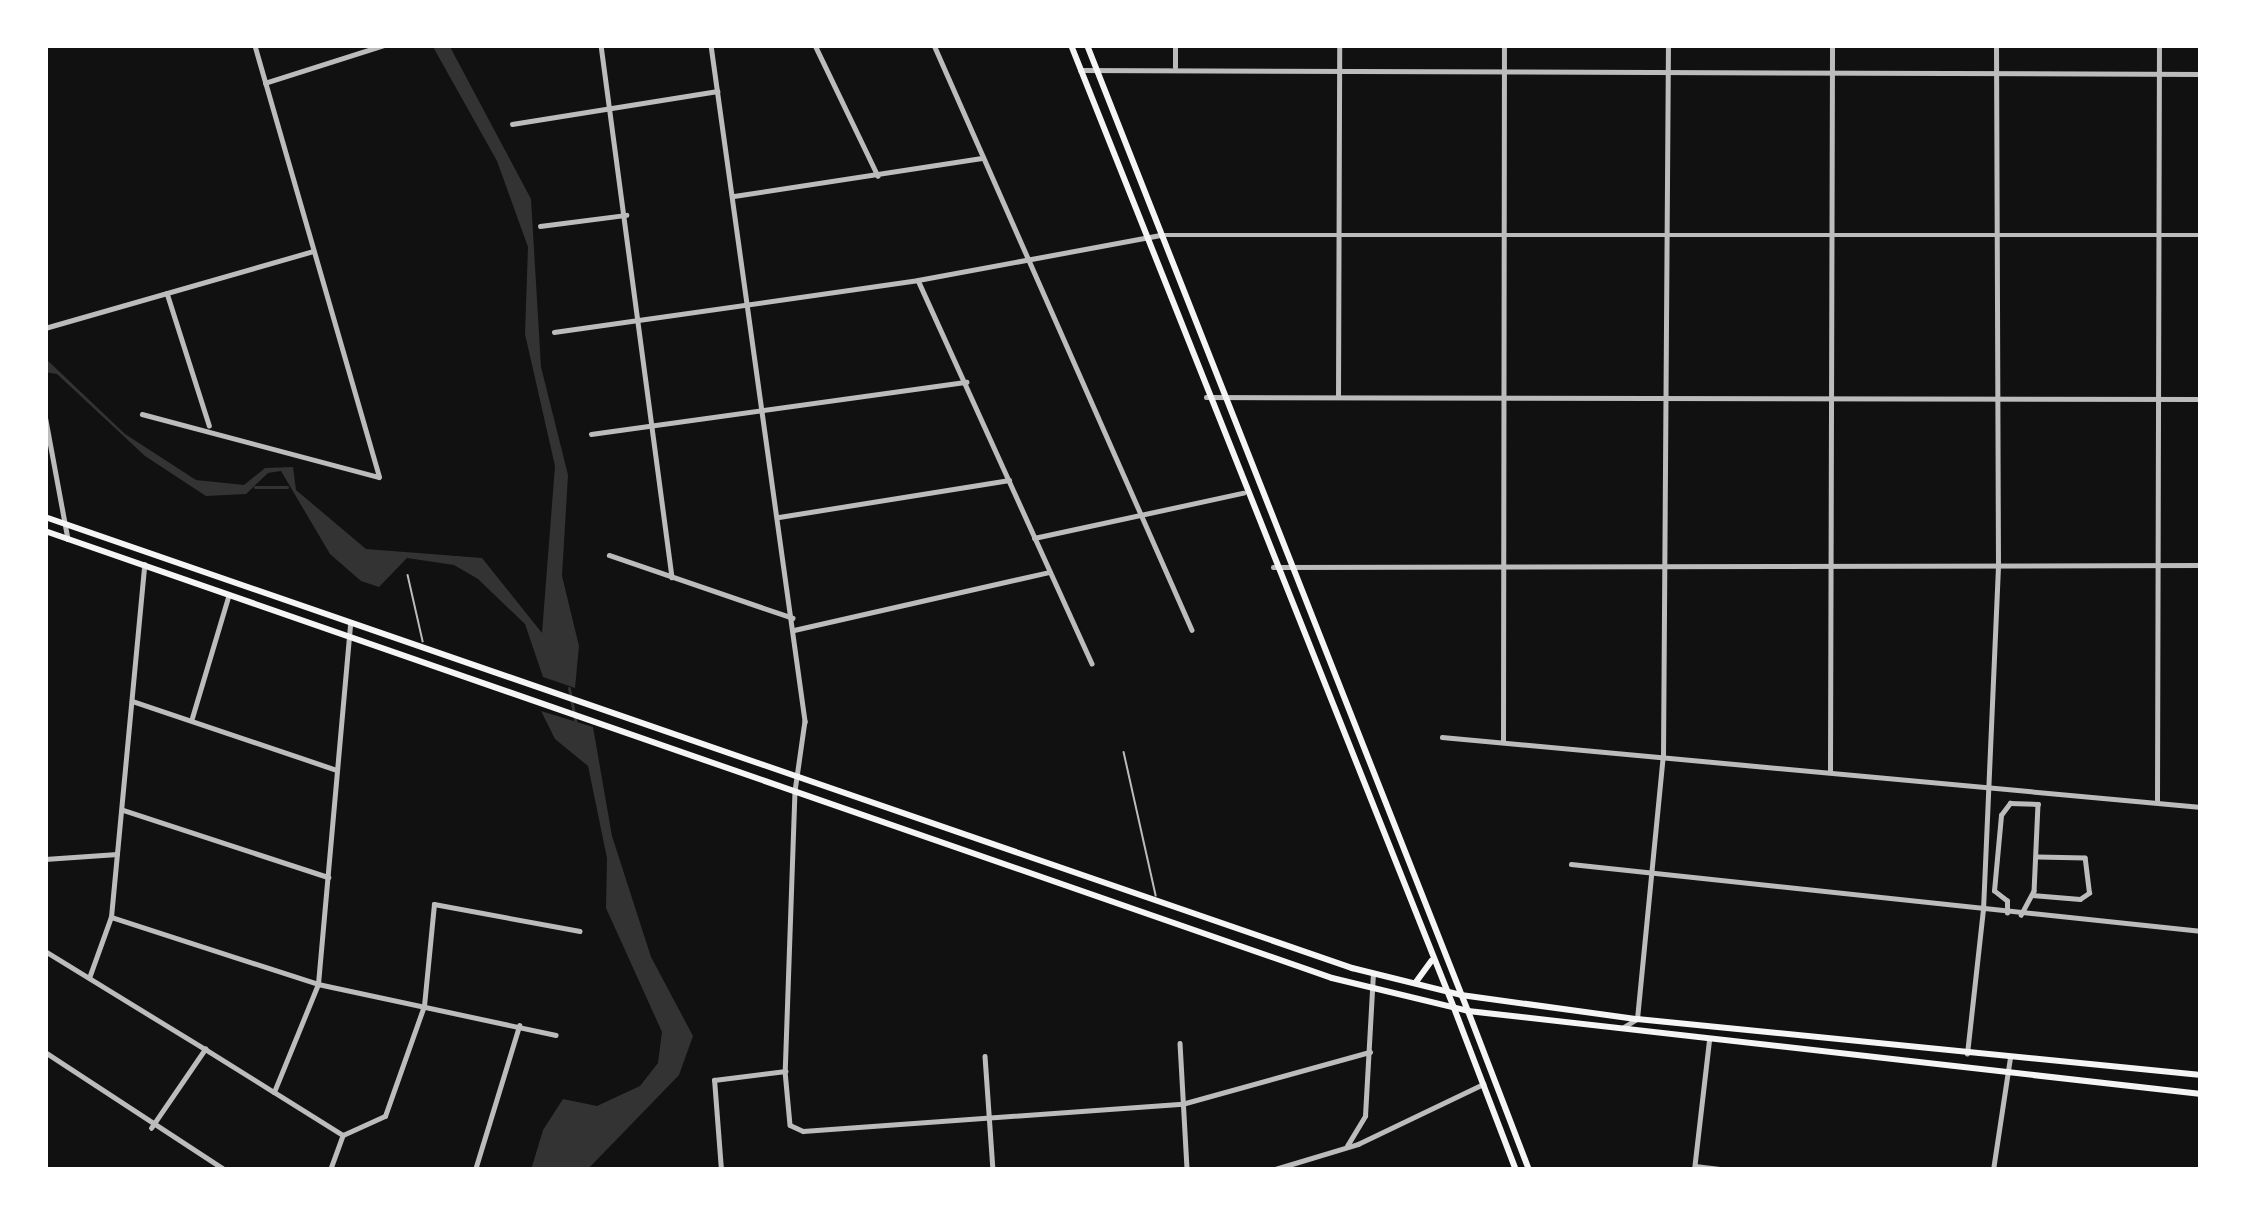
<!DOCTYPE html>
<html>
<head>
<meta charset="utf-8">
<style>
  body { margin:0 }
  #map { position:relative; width:2246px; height:1215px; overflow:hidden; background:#111; font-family:Barlow,sans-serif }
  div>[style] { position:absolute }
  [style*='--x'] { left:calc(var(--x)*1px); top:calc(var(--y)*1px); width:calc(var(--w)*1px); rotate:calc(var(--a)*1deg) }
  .water>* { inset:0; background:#333 }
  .stream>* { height:3px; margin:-1.5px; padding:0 1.5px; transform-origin:1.5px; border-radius:1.5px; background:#333 }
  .service>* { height:1.5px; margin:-0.75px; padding:0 0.75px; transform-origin:0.75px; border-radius:0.75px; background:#bcbcbc }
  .minor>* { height:4.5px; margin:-2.25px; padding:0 2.25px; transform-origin:2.25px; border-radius:2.25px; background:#bcbcbc }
  .tertiary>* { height:4.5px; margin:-2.25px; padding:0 2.25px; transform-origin:2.25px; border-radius:2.25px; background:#bcbcbc }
  .primary>* { height:6px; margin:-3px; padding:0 3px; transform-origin:3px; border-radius:3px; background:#f5f5f5 }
  .trunk>* { height:6px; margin:-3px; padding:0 3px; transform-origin:3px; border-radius:3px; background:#f5f5f5 }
  span { translate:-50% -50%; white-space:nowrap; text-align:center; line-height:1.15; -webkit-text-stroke:10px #fff; paint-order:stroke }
  .frame { position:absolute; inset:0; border:48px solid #fff; pointer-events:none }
</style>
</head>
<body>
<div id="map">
  <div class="water">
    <i style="clip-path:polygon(432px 45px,449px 45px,531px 199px,541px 367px,568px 475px,562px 576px,579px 646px,575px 688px,543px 677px,525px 624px,478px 579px,454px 565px,407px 558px,379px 587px,361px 581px,330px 554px,281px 471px,268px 473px,246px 494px,206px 496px,145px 456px,57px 374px,45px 372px,45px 358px,125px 434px,196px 480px,244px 485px,265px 468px,293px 467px,296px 490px,366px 549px,482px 558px,542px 633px,555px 466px,525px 334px,528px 247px,497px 161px)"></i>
    <i style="clip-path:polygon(541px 711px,593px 727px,612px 836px,651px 957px,693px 1036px,679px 1075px,587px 1170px,531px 1170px,543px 1130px,563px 1099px,597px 1106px,640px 1086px,658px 1063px,662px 1032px,606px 908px,607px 858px,588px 766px,555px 739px)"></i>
  </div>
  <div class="stream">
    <i style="--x:255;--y:487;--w:32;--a:0"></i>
    <i style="--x:569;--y:688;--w:38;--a:79"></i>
  </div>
  <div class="service">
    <i style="--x:408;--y:575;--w:68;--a:77.2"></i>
    <i style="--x:1124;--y:752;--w:147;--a:77.4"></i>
  </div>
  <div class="minor">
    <i style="--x:601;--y:45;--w:537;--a:82.4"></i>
    <i style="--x:711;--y:45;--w:683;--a:82.08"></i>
    <i style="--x:805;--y:721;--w:71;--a:98.1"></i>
    <i style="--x:795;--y:791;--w:280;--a:92"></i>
    <i style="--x:785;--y:1071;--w:54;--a:84.7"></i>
    <i style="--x:790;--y:1125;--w:14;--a:25"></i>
    <i style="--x:803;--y:1131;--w:380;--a:-4.1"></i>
    <i style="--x:1182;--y:1104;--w:195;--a:-15.5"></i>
    <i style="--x:815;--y:45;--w:145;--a:64.3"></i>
    <i style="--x:934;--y:45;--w:639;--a:66.2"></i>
    <i style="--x:1175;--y:67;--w:22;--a:-90"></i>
    <i style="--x:1080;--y:70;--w:1121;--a:0.2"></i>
    <i style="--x:265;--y:83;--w:125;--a:-17.7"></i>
    <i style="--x:512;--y:124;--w:208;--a:-9.1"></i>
    <i style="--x:734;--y:196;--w:252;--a:-8.7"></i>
    <i style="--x:540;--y:226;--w:87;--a:-7.3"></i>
    <i style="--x:918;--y:280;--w:421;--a:65.6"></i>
    <i style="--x:167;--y:293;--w:139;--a:72.3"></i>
    <i style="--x:45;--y:328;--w:279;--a:-16"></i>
    <i style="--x:554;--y:332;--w:368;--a:-8.1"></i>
    <i style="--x:918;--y:280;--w:246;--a:-10.5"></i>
    <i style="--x:1160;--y:235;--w:1041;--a:0"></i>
    <i style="--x:1338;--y:397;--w:352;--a:-89.8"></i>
    <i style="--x:142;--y:414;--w:245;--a:14.9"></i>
    <i style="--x:379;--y:477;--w:450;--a:-106.1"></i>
    <i style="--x:45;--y:415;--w:126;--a:79.5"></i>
    <i style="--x:591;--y:434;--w:379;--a:-7.9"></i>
    <i style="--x:779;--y:517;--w:233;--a:-9.1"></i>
    <i style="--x:1034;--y:538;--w:214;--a:-12.2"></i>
    <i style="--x:609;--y:555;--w:194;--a:18.9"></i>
    <i style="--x:1273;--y:567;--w:928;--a:-0.12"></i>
    <i style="--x:794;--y:630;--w:262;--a:-12.8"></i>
    <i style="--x:132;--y:701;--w:216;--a:18.6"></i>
    <i style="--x:192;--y:718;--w:126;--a:-73.4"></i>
    <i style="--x:1442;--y:737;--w:762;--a:5.27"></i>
    <i style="--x:1503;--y:742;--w:697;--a:-89.92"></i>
    <i style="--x:1830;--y:771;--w:726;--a:-89.84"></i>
    <i style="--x:2157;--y:801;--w:756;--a:-89.85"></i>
    <i style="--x:123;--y:810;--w:216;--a:18.1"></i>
    <i style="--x:45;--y:859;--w:72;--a:-4"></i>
    <i style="--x:1571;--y:864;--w:634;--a:6.07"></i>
    <i style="--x:2032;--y:895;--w:48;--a:4.8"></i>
    <i style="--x:2080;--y:899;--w:11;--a:-34"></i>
    <i style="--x:2089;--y:893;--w:35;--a:-97"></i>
    <i style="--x:2085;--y:858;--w:47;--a:-178.8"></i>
    <i style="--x:2007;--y:913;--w:12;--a:-90"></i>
    <i style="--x:2007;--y:901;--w:16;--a:-142"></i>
    <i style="--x:1994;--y:891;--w:76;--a:-84.7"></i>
    <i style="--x:2001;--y:815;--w:15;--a:-53"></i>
    <i style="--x:2010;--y:803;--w:28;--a:2"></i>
    <i style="--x:2038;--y:804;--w:87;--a:92.6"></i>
    <i style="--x:2034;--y:891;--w:27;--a:118"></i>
    <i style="--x:111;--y:917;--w:218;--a:17.9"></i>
    <i style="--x:318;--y:984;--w:243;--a:12.1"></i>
    <i style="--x:45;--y:951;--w:188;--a:31.5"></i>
    <i style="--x:89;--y:978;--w:65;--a:-70.2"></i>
    <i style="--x:111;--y:917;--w:354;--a:-84.6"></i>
    <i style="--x:1624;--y:1027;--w:15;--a:-32"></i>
    <i style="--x:1637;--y:1019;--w:264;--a:-84.4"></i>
    <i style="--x:1663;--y:756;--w:711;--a:-89.6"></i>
    <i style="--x:1180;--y:1043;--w:127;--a:86.8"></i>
    <i style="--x:1967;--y:1054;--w:145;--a:-83.7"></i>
    <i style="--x:1983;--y:910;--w:344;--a:-87.5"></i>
    <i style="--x:1998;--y:566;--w:521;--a:-90.22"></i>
    <i style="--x:985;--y:1056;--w:114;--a:86"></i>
    <i style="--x:274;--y:1092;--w:81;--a:31.9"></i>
    <i style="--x:1347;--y:1146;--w:35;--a:-59"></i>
    <i style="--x:1365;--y:1116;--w:143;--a:-86.8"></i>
    <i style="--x:1695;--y:1166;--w:31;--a:7"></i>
    <i style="--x:330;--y:1170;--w:37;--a:-70"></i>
    <i style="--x:343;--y:1135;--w:46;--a:-24.3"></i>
    <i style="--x:385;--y:1116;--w:117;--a:-70.5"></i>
    <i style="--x:424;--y:1006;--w:102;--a:-84.4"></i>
    <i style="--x:434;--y:904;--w:148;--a:10.5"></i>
    <i style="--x:475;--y:1170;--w:151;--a:-73"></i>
    <i style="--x:721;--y:1170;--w:90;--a:-94.4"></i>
    <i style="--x:714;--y:1080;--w:72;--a:-7.2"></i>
    <i style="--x:1272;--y:1170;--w:90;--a:-16.8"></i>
    <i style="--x:1358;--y:1144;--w:139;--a:-25.6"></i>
    <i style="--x:1694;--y:1170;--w:131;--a:-83.4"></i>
    <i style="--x:1993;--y:1170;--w:113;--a:-81.4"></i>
  </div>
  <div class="tertiary">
    <i style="--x:1206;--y:397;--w:995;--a:0.12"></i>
    <i style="--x:45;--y:1052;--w:215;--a:33.2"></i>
    <i style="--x:151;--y:1128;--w:96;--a:-55.6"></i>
    <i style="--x:205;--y:1049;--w:81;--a:31.9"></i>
    <i style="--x:274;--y:1092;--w:117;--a:-67.8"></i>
    <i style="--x:318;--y:984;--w:361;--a:-84.9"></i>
  </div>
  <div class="primary">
    <i style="--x:1071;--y:45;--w:1036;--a:68.31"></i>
    <i style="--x:1087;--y:45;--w:1038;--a:68.48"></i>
    <i style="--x:45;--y:517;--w:1383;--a:19.04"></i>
    <i style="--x:1352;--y:968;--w:112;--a:13.9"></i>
    <i style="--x:1461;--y:995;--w:178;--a:7.8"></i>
    <i style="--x:1637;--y:1019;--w:567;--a:5.67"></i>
    <i style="--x:45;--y:531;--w:1362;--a:19.15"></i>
    <i style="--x:1332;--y:978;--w:140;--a:13.6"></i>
    <i style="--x:1468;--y:1011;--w:738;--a:6.46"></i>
    <i style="--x:1416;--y:982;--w:26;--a:-54"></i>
  </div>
  <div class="trunk">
    <i style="--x:1454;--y:1008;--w:173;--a:69.1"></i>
    <i style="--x:1468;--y:1011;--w:170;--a:69"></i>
  </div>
  <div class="frame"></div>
</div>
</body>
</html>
